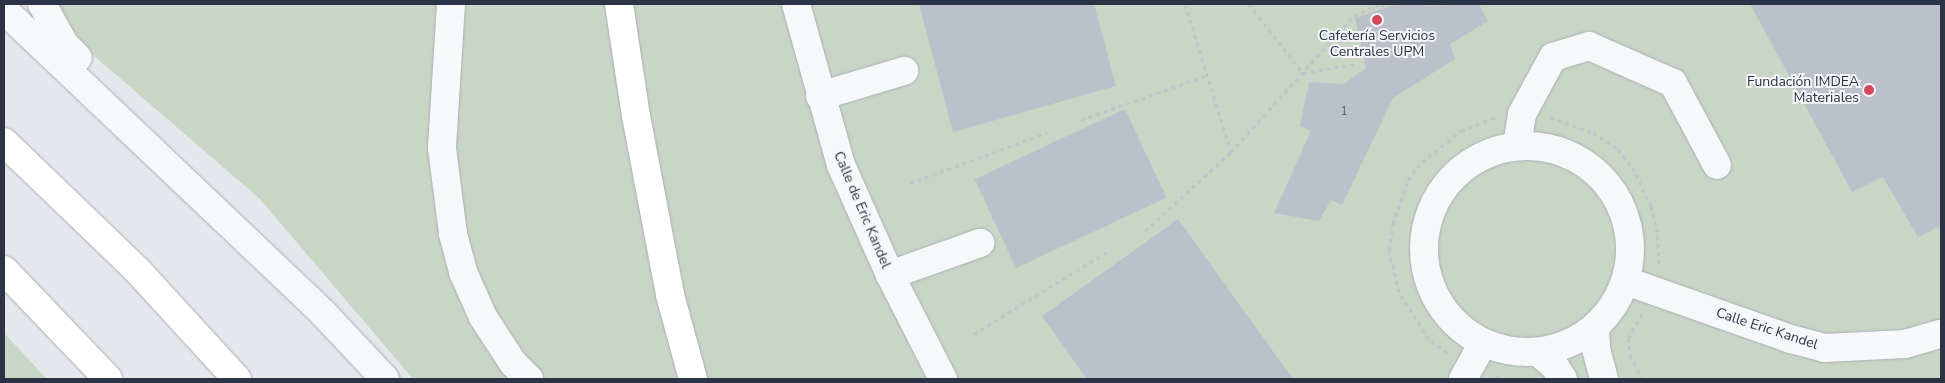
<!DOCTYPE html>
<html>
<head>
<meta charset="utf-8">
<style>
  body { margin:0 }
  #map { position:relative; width:1945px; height:383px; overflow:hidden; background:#e4e7ec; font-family:"Nunito Sans",sans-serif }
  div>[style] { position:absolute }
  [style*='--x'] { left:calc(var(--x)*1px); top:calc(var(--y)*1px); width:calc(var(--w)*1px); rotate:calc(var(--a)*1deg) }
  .green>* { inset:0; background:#c9d6c5 }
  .building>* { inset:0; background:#bbc0ca; transform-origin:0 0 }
  .path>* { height:3px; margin-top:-1.5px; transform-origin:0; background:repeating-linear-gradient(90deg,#c2c5cb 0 4px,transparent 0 8px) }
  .roads { filter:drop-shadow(0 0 1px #a9aeb7) drop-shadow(0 0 1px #a9aeb7) }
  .minor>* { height:28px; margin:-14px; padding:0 14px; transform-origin:14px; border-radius:14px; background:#f7f8fa }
  .minor>.ring { margin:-14px; padding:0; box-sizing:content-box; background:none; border:28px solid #f7f8fa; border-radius:50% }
  .highway>* { height:28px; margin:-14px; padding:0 14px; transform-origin:14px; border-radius:14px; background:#fff }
  .dots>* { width:14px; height:14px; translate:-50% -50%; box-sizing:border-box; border:2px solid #f4f6f9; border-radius:50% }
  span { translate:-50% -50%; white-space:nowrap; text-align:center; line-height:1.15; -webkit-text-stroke:4px #f4f6f9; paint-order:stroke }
  .number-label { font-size:11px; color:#4f5766 }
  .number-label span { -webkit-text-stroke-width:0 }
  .poi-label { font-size:14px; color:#2b3445 }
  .right { translate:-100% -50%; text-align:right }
  .street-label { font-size:14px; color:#2b3445 }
  .frame { position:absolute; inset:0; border:5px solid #2b3445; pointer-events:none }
</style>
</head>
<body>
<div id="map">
  <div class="green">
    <i style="clip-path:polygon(34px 4px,1941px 4px,1941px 379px,413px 379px,259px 198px)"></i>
    <i style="clip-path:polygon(4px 333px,47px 379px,4px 379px)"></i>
  </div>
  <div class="building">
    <i style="clip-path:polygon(919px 4px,1094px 4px,1116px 86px,953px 132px)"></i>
    <i style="clip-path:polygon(1397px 4px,1423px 4px,1425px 6px,1479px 4px,1488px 21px,1450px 44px,1455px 59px,1393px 98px,1342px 205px,1331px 200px,1319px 221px,1274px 213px,1311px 131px,1300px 126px,1309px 82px,1344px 84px,1366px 68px,1355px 18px)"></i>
    <i style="clip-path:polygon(1750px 4px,1941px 4px,1941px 226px,1918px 237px,1883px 177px,1852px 192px)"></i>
    <i style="left:1125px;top:109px;width:98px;height:166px;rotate:65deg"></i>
    <i style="clip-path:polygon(1178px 219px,1293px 379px,1087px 379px,1042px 316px)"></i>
  </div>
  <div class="path">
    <i style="--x:1185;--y:4;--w:155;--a:72.7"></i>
    <i style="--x:1249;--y:4;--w:88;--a:52"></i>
    <i style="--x:1303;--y:73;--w:53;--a:-9.8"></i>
    <i style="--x:1382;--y:4;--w:5;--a:79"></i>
    <i style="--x:1550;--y:117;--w:46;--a:20.4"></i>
    <i style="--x:1593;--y:133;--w:30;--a:33"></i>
    <i style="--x:1618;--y:149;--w:23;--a:52"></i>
    <i style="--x:1632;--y:167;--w:43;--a:64"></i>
    <i style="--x:1651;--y:206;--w:23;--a:75"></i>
    <i style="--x:1657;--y:228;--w:37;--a:87"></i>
    <i style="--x:1081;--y:120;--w:132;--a:-19.5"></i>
    <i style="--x:910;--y:183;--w:146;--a:-20.1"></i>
    <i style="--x:1145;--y:231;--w:117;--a:-42.6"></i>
    <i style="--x:1231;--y:152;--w:183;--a:-47.9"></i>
    <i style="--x:1354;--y:16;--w:29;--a:-25"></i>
    <i style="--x:1642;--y:314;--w:28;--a:120"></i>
    <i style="--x:1628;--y:338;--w:17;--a:83"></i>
    <i style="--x:1630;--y:355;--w:27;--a:63"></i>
    <i style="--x:974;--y:334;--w:160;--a:-31.7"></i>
    <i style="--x:1447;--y:353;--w:23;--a:-142"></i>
    <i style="--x:1429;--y:339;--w:56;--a:-122.6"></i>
    <i style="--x:1399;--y:292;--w:43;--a:-103.4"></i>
    <i style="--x:1389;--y:250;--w:26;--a:-81"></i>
    <i style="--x:1393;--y:224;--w:46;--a:-71.2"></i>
    <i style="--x:1408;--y:180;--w:23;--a:-52"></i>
    <i style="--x:1422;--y:162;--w:50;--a:-38.5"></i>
    <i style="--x:1461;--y:131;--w:37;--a:-22"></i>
    <i style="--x:1495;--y:376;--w:9;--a:18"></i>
  </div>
  <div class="roads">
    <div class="minor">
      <i style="--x:42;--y:4;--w:47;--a:60.7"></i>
      <i style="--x:65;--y:45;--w:18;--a:45"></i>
      <i style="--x:451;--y:4;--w:144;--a:93.6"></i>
      <i style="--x:442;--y:148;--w:87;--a:82.7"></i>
      <i style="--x:453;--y:234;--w:39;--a:75"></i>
      <i style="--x:463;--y:272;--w:49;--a:66"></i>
      <i style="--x:483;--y:317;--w:55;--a:56.9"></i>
      <i style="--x:513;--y:363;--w:23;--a:45"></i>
      <i style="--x:796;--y:4;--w:167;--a:74.4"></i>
      <i style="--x:841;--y:165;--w:120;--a:66"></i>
      <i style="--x:890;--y:275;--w:117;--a:63"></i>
      <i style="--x:4;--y:10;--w:441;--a:43.5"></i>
      <i style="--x:324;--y:314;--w:89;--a:46.8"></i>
      <i style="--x:820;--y:96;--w:88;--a:-16.6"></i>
      <i class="ring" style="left:1424px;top:146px;width:178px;height:178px"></i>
      <i style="--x:1517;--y:146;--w:32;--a:-81"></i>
      <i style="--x:1522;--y:114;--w:65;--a:-61.5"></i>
      <i style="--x:1553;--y:57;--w:38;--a:-17"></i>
      <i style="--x:1589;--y:46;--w:92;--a:23.8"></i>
      <i style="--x:1673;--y:83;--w:93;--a:61.8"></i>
      <i style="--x:890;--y:275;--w:96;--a:-19.6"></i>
      <i style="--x:1626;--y:281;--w:175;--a:19.4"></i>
      <i style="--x:1791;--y:339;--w:35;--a:15"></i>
      <i style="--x:1825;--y:348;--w:80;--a:-2.9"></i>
      <i style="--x:1905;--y:344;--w:37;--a:-16"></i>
      <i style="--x:1595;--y:327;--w:22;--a:87"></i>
      <i style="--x:1596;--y:349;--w:31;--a:75"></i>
      <i style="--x:1538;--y:352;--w:23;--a:41"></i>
      <i style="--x:1555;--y:367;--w:14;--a:56"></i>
      <i style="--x:1463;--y:379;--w:41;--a:-60.9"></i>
    </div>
    <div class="highway">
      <i style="--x:619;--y:4;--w:113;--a:81.4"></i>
      <i style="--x:636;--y:116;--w:182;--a:79.2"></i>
      <i style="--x:670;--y:295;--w:87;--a:74.7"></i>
      <i style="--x:4;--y:142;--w:185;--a:43.9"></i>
      <i style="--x:137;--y:270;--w:148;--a:47.5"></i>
      <i style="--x:4;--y:270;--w:151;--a:46.3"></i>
    </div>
  </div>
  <div class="dots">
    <i style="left:1377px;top:20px;background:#d1495b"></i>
    <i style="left:1869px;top:90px;background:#d1495b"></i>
  </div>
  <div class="number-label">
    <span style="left:1344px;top:112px">1</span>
  </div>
  <div class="poi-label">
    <span style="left:1377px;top:44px">Cafetería Servicios<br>Centrales UPM</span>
    <span class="right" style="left:1859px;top:90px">Fundación IMDEA<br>Materiales</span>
  </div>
  <div class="street-label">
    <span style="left:862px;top:210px;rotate:67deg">Calle de Eric Kandel</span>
    <span style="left:1767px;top:329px;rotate:18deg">Calle Eric Kandel</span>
  </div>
  <div class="frame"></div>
</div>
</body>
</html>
